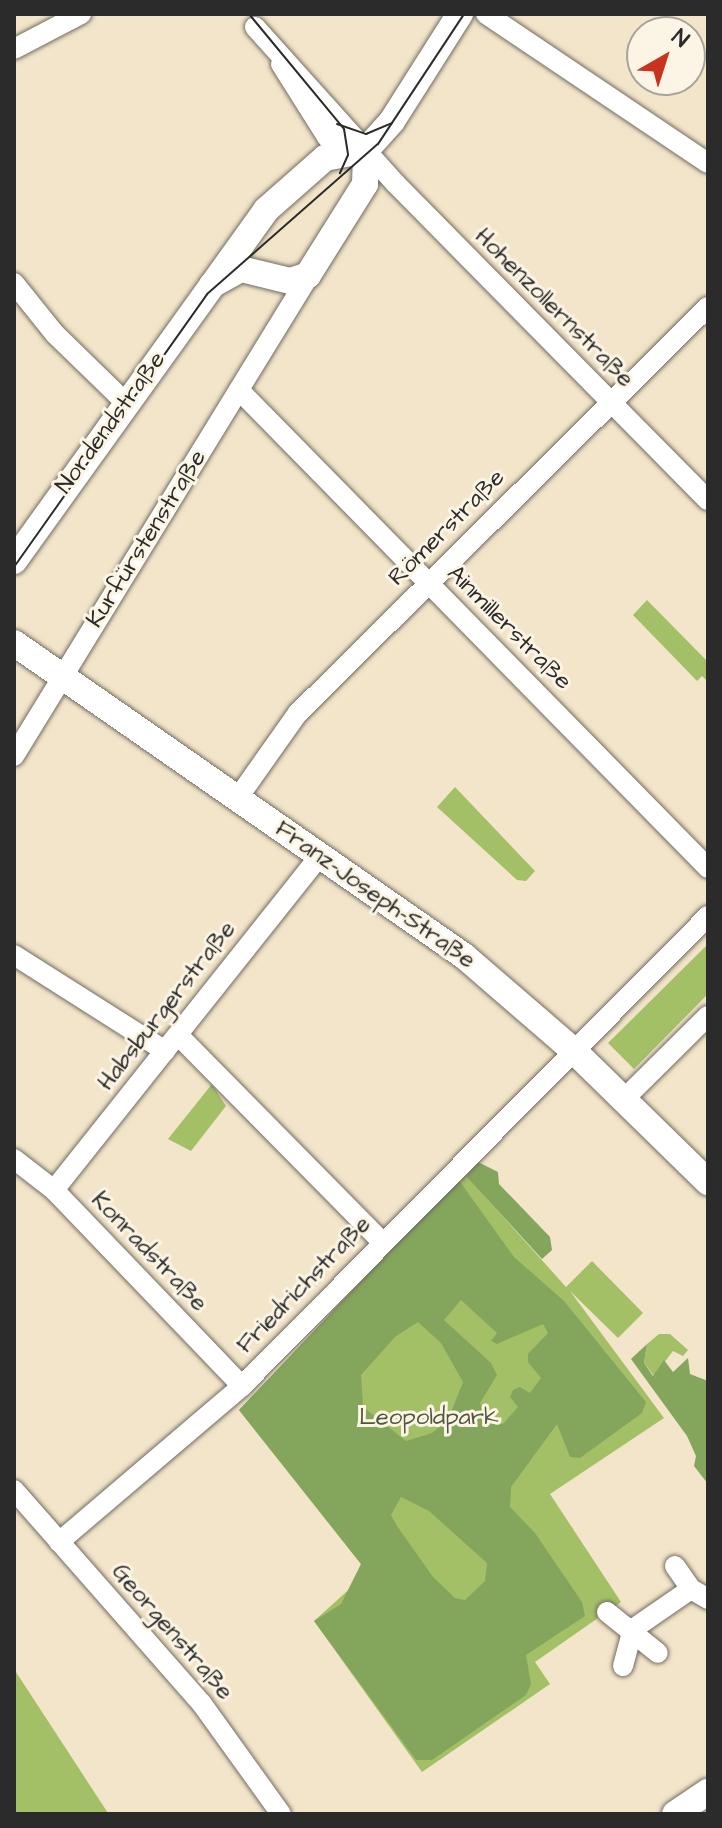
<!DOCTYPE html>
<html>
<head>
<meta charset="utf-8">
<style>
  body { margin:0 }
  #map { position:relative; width:722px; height:1828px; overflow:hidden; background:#f3e5c9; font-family:"Architects Daughter",sans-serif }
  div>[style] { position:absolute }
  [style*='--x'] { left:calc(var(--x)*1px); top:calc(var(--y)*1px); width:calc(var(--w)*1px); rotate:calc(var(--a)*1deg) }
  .green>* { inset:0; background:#a4c067 }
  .forest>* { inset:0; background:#83a65c }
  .roads { filter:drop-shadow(0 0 2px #716c62) drop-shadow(0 0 2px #716c62) }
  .minor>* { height:20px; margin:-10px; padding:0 10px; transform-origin:10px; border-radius:10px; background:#fff }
  .major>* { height:26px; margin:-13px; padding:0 13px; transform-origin:13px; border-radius:13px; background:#fff }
  .tram>* { height:2px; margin:-1px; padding:0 1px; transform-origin:1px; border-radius:1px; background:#2b2b2b }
  span { translate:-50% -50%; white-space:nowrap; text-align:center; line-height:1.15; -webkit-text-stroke:6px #fcf5e5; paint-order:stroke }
  .street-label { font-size:24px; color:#2b2b2b }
  .park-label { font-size:24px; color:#4f583d }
  .frame { position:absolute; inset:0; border:16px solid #2b2b2b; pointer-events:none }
  .north { position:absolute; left:626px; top:16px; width:80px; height:80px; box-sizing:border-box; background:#fcf5e5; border:2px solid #a8a49b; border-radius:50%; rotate:39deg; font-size:22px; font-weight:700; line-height:32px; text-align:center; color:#2b2b2b }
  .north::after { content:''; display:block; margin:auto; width:28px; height:36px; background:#c8321e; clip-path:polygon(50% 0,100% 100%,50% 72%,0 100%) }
</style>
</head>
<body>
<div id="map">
  <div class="green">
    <i style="clip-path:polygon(647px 600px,708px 662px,708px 682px,702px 676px,697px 681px,633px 615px)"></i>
    <i style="clip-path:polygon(455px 787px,535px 871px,526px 881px,517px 880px,437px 807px)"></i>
    <i style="clip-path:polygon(708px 944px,708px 994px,634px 1069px,608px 1043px)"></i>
    <i style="clip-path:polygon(212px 1084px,226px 1106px,191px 1151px,168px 1139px)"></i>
    <i style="clip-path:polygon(464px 1173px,566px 1287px,592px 1261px,643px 1313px,618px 1338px,570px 1291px,664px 1418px,550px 1494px,621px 1602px,535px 1662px,550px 1684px,422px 1772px,314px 1621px,355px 1584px,361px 1564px,239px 1410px)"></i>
    <i style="clip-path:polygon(659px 1334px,670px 1334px,688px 1350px,683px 1356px,673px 1351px,654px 1376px,644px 1363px,647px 1344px)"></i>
    <i style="clip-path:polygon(14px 1669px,106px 1810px,109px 1814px,14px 1814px)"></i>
  </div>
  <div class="forest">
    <i style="clip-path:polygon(478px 1162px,498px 1172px,499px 1184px,550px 1237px,552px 1250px,542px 1259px,466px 1176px)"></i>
    <i style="clip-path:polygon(evenodd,458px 1179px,514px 1257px,564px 1301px,646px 1402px,642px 1413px,580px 1458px,570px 1457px,557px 1424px,511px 1487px,510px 1507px,535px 1533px,582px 1602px,585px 1616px,526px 1655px,531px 1684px,526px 1695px,432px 1760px,416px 1760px,314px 1621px,341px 1604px,361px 1564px,239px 1410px,458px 1179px,461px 1300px,497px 1333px,491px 1341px,497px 1344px,543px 1324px,548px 1333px,528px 1354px,528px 1362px,541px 1378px,530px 1393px,520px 1387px,513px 1390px,510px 1397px,518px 1407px,503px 1424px,486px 1420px,480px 1403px,497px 1375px,491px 1363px,444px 1320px,461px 1300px,458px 1179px,418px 1322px,441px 1343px,463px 1382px,448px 1420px,432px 1433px,406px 1441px,363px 1407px,361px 1375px,395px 1337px,418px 1322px,458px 1179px,401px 1497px,429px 1511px,487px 1563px,485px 1581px,465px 1600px,455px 1598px,433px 1577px,397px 1526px,391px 1515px,401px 1497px)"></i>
    <i style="clip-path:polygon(647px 1344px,644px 1363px,653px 1376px,664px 1360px,673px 1372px,688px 1358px,690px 1374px,708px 1381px,708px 1484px,694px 1466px,696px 1456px,687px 1436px,631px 1359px)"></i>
  </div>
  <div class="roads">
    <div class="minor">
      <i style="--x:486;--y:14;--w:267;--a:33.9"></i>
      <i style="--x:255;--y:27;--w:211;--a:48.1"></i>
      <i style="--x:396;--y:184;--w:444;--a:45.4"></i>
      <i style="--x:14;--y:49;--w:76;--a:-27.6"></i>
      <i style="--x:281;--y:64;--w:86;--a:57.8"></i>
      <i style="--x:327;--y:137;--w:37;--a:19"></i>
      <i style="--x:14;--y:283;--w:65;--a:51.2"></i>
      <i style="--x:55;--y:334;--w:98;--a:44.2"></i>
      <i style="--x:239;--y:390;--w:670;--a:45.54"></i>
      <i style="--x:14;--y:756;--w:571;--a:-58.45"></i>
      <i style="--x:237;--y:799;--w:105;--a:-54.7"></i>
      <i style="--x:298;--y:713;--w:577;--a:-44.72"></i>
      <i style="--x:14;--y:955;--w:179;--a:32.4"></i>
      <i style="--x:178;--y:1035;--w:291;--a:45.4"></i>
      <i style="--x:624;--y:1099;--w:118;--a:-44.7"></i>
      <i style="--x:14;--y:1159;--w:51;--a:37.8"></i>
      <i style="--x:54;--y:1190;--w:272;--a:46.2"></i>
      <i style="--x:54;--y:1190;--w:429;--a:-51.5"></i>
      <i style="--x:14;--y:1490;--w:285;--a:48.7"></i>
      <i style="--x:202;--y:1704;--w:135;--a:54.3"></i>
      <i style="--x:59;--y:1542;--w:240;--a:-40.4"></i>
      <i style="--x:242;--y:1386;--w:662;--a:-45.24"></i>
      <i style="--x:675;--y:1566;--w:28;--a:55"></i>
      <i style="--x:607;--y:1612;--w:65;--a:38.8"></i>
      <i style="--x:623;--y:1666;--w:38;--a:-75"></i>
      <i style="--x:633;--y:1629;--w:70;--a:-34.6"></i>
      <i style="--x:691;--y:1589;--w:20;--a:30"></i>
    </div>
    <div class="major">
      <i style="--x:366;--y:150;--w:39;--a:-48"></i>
      <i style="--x:392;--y:121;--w:127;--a:-57.6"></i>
      <i style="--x:212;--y:285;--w:33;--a:-29"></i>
      <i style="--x:241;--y:269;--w:50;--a:13.8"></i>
      <i style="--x:290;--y:281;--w:19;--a:-18"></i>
      <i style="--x:308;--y:275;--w:107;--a:-57.9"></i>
      <i style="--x:365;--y:184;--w:34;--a:-88"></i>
      <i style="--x:14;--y:561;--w:432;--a:-54.3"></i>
      <i style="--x:266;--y:210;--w:79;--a:-41.4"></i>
      <i style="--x:325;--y:158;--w:42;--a:-11"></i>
      <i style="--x:14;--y:643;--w:548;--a:34.82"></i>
      <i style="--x:464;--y:956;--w:144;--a:40.8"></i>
      <i style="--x:573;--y:1050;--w:189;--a:44.4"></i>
      <i style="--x:675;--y:1814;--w:40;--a:-34"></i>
    </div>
  </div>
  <div class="tram">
    <i style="--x:249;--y:14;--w:149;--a:50.4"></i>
    <i style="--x:344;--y:129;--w:26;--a:81"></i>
    <i style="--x:348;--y:155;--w:20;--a:114"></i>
    <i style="--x:337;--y:124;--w:31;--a:19"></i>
    <i style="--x:366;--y:134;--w:28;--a:-23"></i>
    <i style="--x:14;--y:567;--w:334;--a:-54.7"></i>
    <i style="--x:207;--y:294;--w:227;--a:-41.3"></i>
    <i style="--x:378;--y:144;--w:156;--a:-56.5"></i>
  </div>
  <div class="street-label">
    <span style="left:554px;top:308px;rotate:45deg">Hohenzollernstraße</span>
    <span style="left:111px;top:423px;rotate:-54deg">Nordendstraße</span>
    <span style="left:447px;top:528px;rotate:-45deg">Römerstraße</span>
    <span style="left:147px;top:539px;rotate:-58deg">Kurfürstenstraße</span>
    <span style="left:509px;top:628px;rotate:45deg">Ainmillerstraße</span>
    <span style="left:375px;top:895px;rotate:35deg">Franz-Joseph-Straße</span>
    <span style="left:167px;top:1006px;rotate:-52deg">Habsburgerstraße</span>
    <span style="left:149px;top:1252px;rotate:46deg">Konradstraße</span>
    <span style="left:304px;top:1285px;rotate:-46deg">Friedrichstraße</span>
    <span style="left:172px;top:1632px;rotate:49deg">Georgenstraße</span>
  </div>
  <div class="park-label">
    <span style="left:429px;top:1418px">Leopoldpark</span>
  </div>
  <div class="frame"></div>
  <div class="north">N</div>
</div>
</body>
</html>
